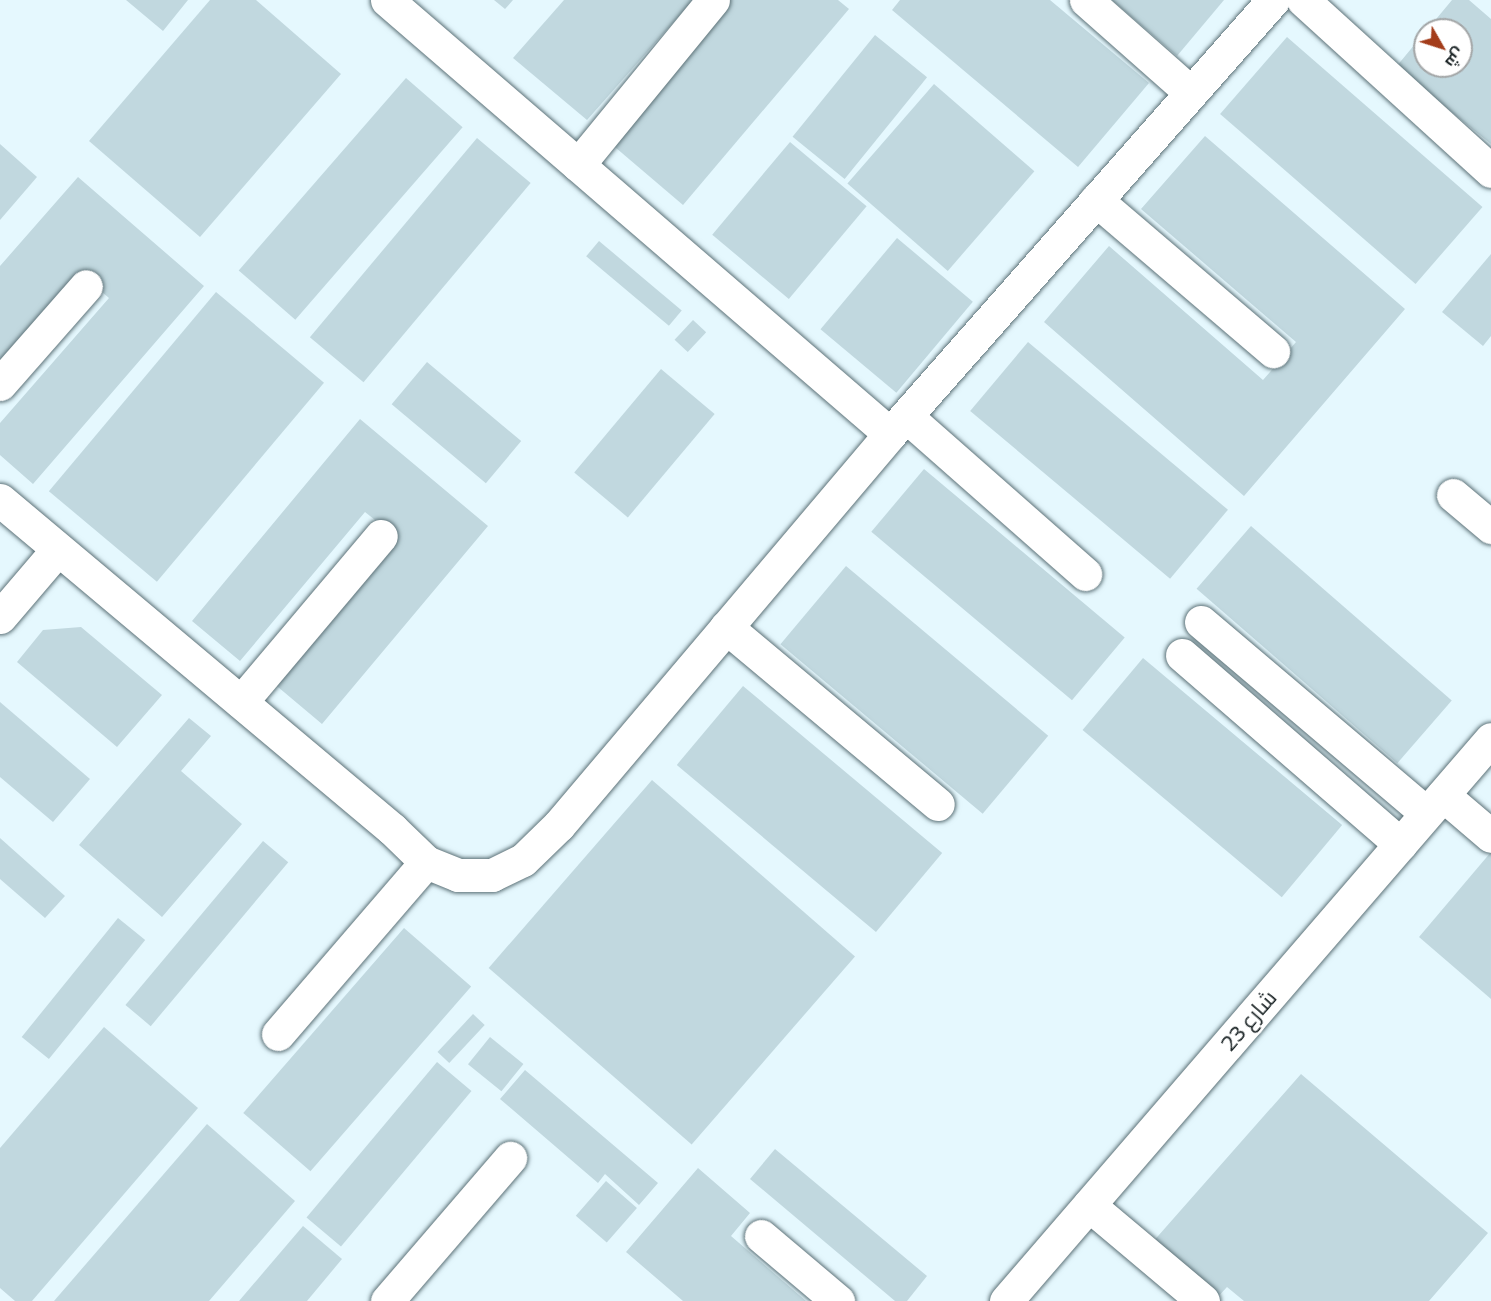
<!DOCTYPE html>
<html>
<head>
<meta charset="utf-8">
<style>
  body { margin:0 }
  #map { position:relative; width:1491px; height:1301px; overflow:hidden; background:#e5f8fe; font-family:Commissioner,Cairo,sans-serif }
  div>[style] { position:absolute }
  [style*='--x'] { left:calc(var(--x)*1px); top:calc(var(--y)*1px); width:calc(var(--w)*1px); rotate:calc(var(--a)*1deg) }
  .building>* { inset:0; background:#c1d8df; transform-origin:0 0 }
  .roads { filter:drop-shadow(0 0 2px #5d7278) drop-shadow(0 0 2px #5d7278) }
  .minor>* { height:33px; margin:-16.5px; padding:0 16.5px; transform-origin:16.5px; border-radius:16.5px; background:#fff }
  span { translate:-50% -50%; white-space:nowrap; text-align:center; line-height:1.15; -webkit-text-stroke:5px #fff; paint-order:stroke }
  .street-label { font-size:22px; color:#182123 }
  .north { position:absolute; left:1413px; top:18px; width:60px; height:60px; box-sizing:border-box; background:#fff; border:2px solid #a3a6a7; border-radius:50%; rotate:129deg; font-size:16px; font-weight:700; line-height:24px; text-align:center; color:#182123 }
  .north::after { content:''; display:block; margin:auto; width:21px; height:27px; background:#a33c1a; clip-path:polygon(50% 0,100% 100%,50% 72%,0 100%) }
</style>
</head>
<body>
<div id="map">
  <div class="building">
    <i style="clip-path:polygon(126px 0,188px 0,163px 31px)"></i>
    <i style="clip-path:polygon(210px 0,256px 0,341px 74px,200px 237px,89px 141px)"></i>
    <i style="clip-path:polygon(494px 0,513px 0,505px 9px)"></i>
    <i style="clip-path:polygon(564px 0,693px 0,587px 120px,513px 58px)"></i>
    <i style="clip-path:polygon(730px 0,838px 0,849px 9px,683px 205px,609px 142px)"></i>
    <i style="clip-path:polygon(900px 0,1050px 0,1149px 83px,1078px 167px,892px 10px)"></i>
    <i style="clip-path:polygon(1112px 0,1224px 0,1177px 56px)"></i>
    <i style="clip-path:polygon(1452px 0,1469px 0,1491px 19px,1491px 144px,1396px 67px,1425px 32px,1425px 66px,1461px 66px,1461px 30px,1427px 30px)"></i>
    <i style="left:875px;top:35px;width:67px;height:131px;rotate:39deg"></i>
    <i style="left:1287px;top:37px;width:259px;height:102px;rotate:41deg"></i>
    <i style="left:406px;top:78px;width:75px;height:255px;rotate:41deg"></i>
    <i style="left:934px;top:84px;width:133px;height:132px;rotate:41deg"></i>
    <i style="clip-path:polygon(1205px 136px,1405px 309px,1244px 496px,1044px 322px,1109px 246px,1263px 380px,1296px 342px,1141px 209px)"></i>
    <i style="left:477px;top:138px;width:70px;height:260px;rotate:40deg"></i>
    <i style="left:790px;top:142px;width:100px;height:121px;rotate:40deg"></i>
    <i style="clip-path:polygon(0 144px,37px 177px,0 220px)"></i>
    <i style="clip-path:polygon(78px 177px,204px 286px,33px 484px,0 455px,0 423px,109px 298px,81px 274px,0 367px,0 266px)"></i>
    <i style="left:897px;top:238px;width:99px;height:119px;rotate:40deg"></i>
    <i style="left:599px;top:241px;width:108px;height:20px;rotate:40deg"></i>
    <i style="clip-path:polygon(1491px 254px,1491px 336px,1483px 346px,1442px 312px)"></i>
    <i style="left:216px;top:292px;width:141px;height:260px;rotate:40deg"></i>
    <i style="left:693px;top:320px;width:18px;height:27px;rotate:43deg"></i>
    <i style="left:1028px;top:342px;width:261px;height:90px;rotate:40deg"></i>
    <i style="left:427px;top:362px;width:123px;height:55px;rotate:40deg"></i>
    <i style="left:661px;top:369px;width:70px;height:135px;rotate:40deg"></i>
    <i style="clip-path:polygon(360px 419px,488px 526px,322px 724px,272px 682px,395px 536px,365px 512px,240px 661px,192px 621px)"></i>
    <i style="left:924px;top:469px;width:262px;height:82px;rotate:40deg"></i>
    <i style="left:1251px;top:526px;width:266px;height:83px;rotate:41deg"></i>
    <i style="left:846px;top:566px;width:264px;height:102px;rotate:40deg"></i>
    <i style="clip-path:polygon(81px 627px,162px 695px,117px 747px,17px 662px,43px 630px)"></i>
    <i style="left:1143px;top:658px;width:260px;height:94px;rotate:40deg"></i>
    <i style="left:743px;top:686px;width:260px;height:103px;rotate:40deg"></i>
    <i style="clip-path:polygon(0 702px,90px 779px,53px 822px,0 777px)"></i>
    <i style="clip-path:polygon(189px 718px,211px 736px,181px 771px,242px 824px,162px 917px,79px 845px)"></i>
    <i style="left:652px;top:780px;width:269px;height:249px;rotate:41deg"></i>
    <i style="clip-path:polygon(0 838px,65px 896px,45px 918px,0 879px)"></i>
    <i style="left:263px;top:841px;width:33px;height:214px;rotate:40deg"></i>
    <i style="clip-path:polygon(1491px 852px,1491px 999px,1419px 937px)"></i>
    <i style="left:118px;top:918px;width:35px;height:153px;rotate:39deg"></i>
    <i style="left:404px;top:928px;width:89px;height:245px;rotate:41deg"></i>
    <i style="left:473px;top:1014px;width:16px;height:52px;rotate:43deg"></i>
    <i style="clip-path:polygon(104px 1027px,198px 1108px,32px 1301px,15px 1301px,0 1288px,0 1148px)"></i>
    <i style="left:490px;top:1037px;width:43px;height:35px;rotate:39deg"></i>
    <i style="left:437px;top:1062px;width:45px;height:203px;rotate:40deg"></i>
    <i style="clip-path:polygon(525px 1070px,658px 1183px,639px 1205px,605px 1174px,598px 1183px,500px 1099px)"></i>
    <i style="clip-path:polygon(1301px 1074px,1488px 1233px,1429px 1301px,1244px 1301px,1227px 1287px,1215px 1300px,1151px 1244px)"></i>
    <i style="clip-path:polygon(207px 1124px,295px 1201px,209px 1301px,54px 1301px)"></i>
    <i style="clip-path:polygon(775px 1149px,927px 1276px,907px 1301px,895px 1301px,750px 1179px)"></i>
    <i style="clip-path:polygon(698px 1168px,750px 1213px,731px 1236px,806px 1301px,683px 1301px,626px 1252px)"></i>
    <i style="left:606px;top:1181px;width:41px;height:46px;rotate:41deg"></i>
    <i style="clip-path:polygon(303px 1226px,342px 1259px,307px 1301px,239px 1301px)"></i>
  </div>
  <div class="roads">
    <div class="minor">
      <i style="--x:387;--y:0;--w:664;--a:40.79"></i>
      <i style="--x:1086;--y:0;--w:140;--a:41.5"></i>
      <i style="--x:1303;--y:0;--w:254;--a:42.3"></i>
      <i style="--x:578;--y:165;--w:213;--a:-50.7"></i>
      <i style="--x:1096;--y:200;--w:233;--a:40.5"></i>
      <i style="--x:0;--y:384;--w:130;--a:-48.7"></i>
      <i style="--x:906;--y:416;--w:239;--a:41.4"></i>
      <i style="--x:1453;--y:495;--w:50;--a:40.1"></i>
      <i style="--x:0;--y:500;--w:512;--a:40.01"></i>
      <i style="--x:392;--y:829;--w:47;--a:44.1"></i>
      <i style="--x:426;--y:862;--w:35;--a:22"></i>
      <i style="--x:458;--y:875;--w:34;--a:0"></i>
      <i style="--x:492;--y:875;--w:34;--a:-26"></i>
      <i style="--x:523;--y:860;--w:50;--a:-44.2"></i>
      <i style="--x:559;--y:825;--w:512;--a:-49.75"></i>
      <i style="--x:890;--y:434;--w:579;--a:-48.57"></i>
      <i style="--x:0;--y:617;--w:89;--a:-49.5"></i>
      <i style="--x:1201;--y:622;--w:295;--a:40.3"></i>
      <i style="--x:726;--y:627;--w:276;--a:39.9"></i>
      <i style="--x:1182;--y:655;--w:289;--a:40.9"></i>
      <i style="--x:241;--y:702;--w:217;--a:-49.9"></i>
      <i style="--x:1443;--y:795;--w:63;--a:40.5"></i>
      <i style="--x:278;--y:1034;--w:227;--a:-49.3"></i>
      <i style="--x:1089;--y:1205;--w:149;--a:40.1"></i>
      <i style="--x:761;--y:1236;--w:101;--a:40.2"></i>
      <i style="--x:387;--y:1301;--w:189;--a:-49.3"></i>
      <i style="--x:1006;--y:1301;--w:742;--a:-49.21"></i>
    </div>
  </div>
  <div class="street-label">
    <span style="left:1248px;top:1020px;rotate:-49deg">شارع 23</span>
  </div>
  <div class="north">ش</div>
</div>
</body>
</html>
